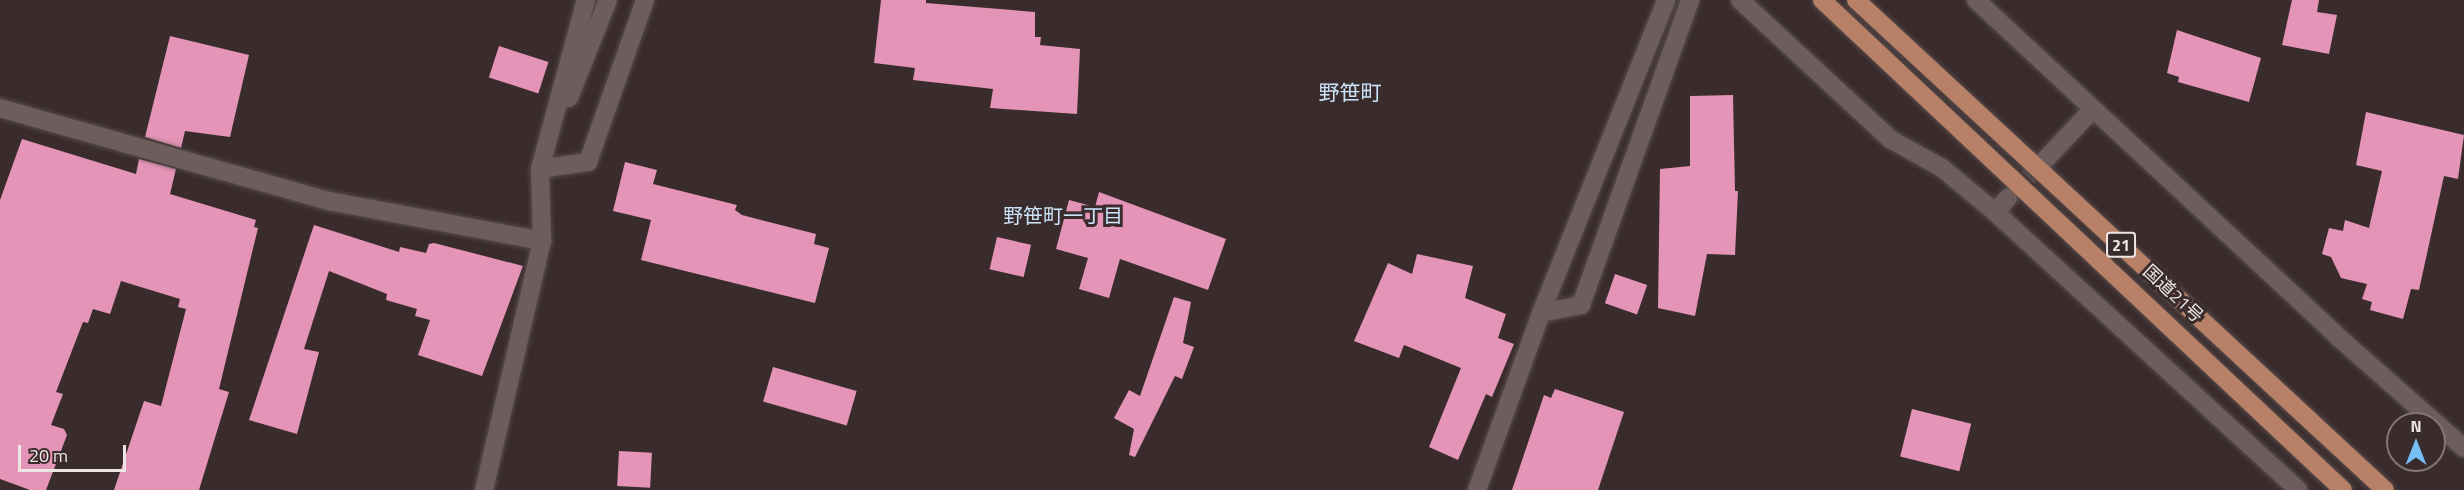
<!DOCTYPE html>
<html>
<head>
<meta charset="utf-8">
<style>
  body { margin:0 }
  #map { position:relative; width:2464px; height:490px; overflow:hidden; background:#3a2c2c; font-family:"Titillium Web","Noto Sans JP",sans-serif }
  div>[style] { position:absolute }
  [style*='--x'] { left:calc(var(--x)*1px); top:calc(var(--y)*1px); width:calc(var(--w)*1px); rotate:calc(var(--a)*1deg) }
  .building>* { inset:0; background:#e494b7; transform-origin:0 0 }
  .minor-tunnel>* { height:18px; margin-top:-9px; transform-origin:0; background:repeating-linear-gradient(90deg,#554848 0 18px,transparent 0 27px) }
  .roads { filter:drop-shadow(0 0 2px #564b4b) drop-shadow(0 0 2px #564b4b) }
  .minor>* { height:18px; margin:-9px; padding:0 9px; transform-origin:9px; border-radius:9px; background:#6d5d5d }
  .tertiary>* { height:18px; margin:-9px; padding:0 9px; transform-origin:9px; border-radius:9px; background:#6d5d5d }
  .trunk>* { height:18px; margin:-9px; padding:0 9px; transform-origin:9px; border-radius:9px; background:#b88066 }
  span { translate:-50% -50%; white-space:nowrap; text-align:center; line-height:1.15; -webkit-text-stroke:6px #3a2c2c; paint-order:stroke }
  .shield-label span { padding:2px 4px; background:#3a2c2c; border:2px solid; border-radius:4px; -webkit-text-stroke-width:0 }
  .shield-label { font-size:16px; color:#eee5e5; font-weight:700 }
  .street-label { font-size:18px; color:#eee5e5 }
  .neighbourhood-label { font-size:20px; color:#cae3f8 }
  .quarter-label { font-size:21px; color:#cae3f8 }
  .north { position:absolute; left:2386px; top:412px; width:60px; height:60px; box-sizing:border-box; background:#3a2c2c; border:2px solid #827676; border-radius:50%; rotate:0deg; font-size:16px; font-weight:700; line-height:24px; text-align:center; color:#eee5e5 }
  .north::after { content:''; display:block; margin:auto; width:21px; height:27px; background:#78bff8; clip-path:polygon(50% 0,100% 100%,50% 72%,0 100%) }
  .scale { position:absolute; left:18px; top:445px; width:108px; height:27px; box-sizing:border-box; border:3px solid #eee5e5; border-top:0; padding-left:8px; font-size:18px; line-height:21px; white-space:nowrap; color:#eee5e5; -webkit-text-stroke:4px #3a2c2c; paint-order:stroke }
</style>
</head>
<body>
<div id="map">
  <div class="building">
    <i style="clip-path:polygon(881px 0,926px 0,926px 3px,1035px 12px,1035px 37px,1041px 37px,1040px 45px,1080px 49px,1077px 114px,990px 108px,993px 89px,913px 80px,915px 68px,874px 63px)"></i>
    <i style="clip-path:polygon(2292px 0,2319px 0,2317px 12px,2337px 15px,2329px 54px,2282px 45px)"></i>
    <i style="clip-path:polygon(2177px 30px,2261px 58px,2249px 102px,2178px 82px,2179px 77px,2167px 73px)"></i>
    <i style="clip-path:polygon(170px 36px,249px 55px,230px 137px,185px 131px,181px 148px,145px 137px)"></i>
    <i style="left:499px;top:46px;width:52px;height:33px;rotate:18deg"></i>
    <i style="clip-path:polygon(1733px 95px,1735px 191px,1738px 191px,1735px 255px,1707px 254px,1695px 316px,1658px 308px,1660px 169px,1690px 166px,1690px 96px)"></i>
    <i style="clip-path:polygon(2366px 112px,2464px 135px,2458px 179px,2444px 176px,2419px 290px,2411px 289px,2403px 319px,2370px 310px,2372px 302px,2362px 299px,2367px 284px,2341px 278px,2331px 257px,2322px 254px,2329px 228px,2343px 231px,2345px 220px,2369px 228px,2382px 171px,2356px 165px)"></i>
    <i style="clip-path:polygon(22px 139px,136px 174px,139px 159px,176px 169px,170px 194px,256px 220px,254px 227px,258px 228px,219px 389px,229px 392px,199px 490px,114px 490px,144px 401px,161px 406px,186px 309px,178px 307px,180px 299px,121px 281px,110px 314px,93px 309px,88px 323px,83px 322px,56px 392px,63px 394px,51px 425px,64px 429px,67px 435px,46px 490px,30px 490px,0 479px,0 200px)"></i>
    <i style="clip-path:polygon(625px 162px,657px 170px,653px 184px,737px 205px,735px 210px,742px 215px,816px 234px,814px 244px,829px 248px,815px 303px,641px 260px,651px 220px,613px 211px)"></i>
    <i style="clip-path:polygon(1099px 192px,1226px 239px,1208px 290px,1120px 259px,1109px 298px,1079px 289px,1088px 258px,1056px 249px,1069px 200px,1095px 207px)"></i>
    <i style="clip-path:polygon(314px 225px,399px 252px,400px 247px,426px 253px,429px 244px,434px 243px,523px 266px,482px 376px,418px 355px,430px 320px,415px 316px,417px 309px,386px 300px,387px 294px,329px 271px,304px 349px,319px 352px,297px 434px,249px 420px)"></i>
    <i style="left:997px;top:237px;width:35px;height:33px;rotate:13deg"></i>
    <i style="clip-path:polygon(1417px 254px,1473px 266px,1465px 298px,1506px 314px,1498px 338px,1514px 344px,1492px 397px,1486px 394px,1458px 460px,1429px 447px,1461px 368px,1404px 345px,1399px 358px,1354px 341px,1388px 263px,1412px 274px)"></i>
    <i style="left:1615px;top:274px;width:34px;height:31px;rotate:19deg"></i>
    <i style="clip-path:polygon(1174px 297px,1191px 302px,1183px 343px,1194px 347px,1182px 379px,1175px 376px,1135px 457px,1129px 455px,1134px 429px,1114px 418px,1129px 390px,1140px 396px)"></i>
    <i style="left:773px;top:367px;width:87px;height:36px;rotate:16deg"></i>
    <i style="clip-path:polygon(1555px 389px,1624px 412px,1598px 490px,1512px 490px,1544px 395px,1551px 398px)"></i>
    <i style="left:1912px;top:409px;width:61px;height:49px;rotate:14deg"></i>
    <i style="left:619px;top:451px;width:33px;height:35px;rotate:3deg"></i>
  </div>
  <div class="minor-tunnel">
    <i style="--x:2009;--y:197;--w:49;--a:-45.8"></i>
  </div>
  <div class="roads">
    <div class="minor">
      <i style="--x:569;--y:98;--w:105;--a:-68.3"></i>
      <i style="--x:0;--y:108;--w:342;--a:15.8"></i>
      <i style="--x:329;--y:201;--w:217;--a:10.6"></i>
      <i style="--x:2043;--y:162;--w:71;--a:-46.7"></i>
      <i style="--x:540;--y:169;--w:49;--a:-8.3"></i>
      <i style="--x:588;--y:162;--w:172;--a:-70.6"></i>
      <i style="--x:1995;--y:212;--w:19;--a:-47"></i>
      <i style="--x:1541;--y:313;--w:41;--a:-11.3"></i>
      <i style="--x:1581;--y:305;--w:324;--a:-70.3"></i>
      <i style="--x:484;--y:490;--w:256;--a:-76.9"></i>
      <i style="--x:542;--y:241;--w:72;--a:-91.6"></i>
      <i style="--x:540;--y:169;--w:175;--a:-74.8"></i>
      <i style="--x:1477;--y:490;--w:188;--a:-70.1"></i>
      <i style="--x:1541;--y:313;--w:337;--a:-68.2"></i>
    </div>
    <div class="tertiary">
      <i style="--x:1740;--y:0;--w:205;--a:42.8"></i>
      <i style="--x:1890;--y:139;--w:60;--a:29.1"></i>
      <i style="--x:1942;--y:168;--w:69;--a:39.7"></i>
      <i style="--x:1995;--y:212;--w:411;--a:42.5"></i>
      <i style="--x:1976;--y:0;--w:493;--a:42.9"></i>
      <i style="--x:2337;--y:336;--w:169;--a:41.4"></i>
    </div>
    <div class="trunk">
      <i style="--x:1822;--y:0;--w:715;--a:43.24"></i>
      <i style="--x:1856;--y:0;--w:721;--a:42.81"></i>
    </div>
  </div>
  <div class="shield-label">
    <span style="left:2121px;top:245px">21</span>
  </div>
  <div class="street-label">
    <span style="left:2173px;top:294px;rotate:43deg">国道21号</span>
  </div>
  <div class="neighbourhood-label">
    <span style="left:1063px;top:215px">野笹町一丁目</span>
  </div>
  <div class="quarter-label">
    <span style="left:1350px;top:92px">野笹町</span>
  </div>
  <div class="north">N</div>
  <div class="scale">20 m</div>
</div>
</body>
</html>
